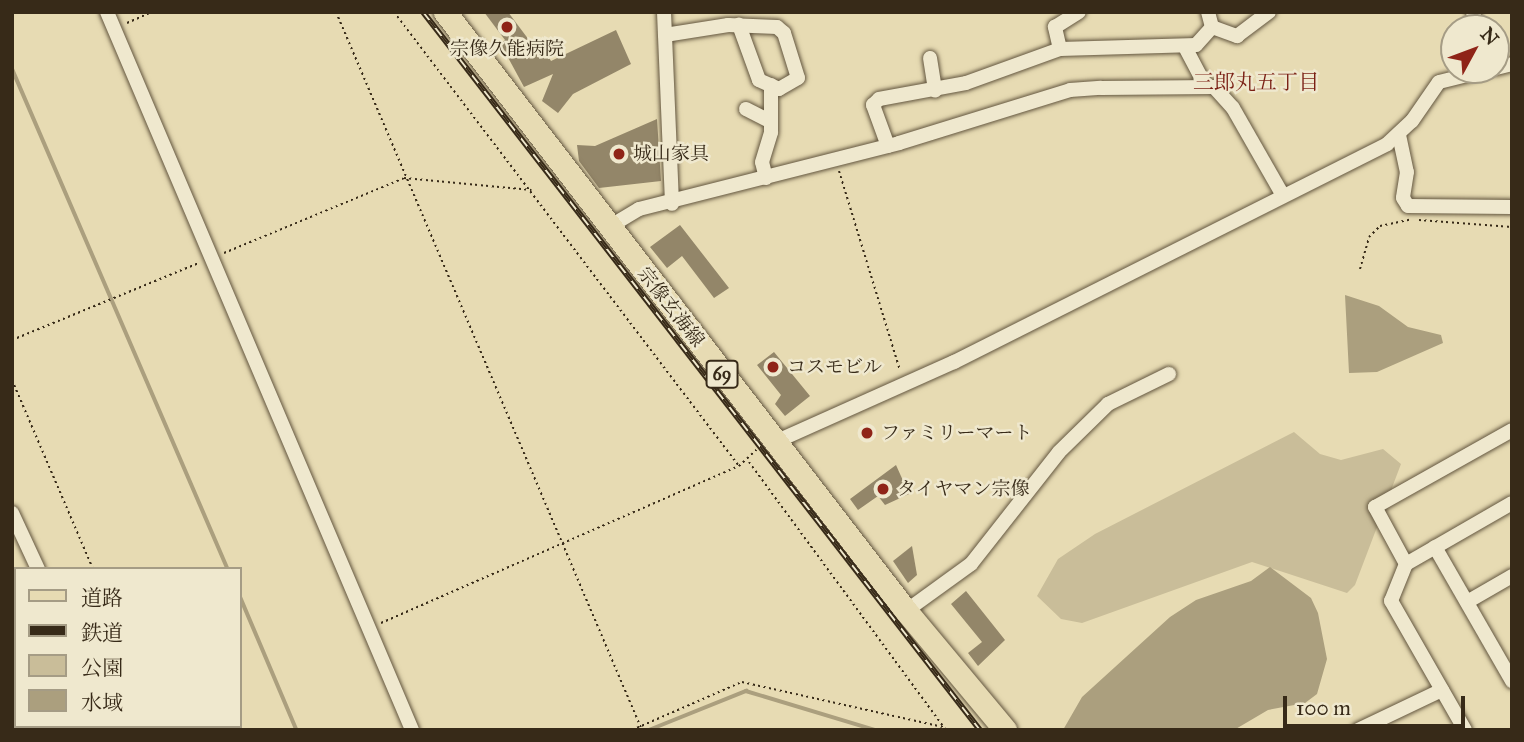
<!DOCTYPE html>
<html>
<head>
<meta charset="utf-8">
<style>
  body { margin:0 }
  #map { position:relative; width:1524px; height:742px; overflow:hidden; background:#e7dbb3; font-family:"IM FELL Great Primer","Noto Serif JP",serif }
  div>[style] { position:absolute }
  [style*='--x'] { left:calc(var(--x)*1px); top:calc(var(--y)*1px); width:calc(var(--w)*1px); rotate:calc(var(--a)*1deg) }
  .green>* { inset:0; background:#c9bd99 }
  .water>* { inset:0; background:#ab9f7e }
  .stream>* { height:3.5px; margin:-1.75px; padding:0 1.75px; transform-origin:1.75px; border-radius:1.75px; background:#ab9f7e }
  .building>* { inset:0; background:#938669 }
  .path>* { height:2px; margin-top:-1px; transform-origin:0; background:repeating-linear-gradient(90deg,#372a18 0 2px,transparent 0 5.5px) }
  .roads { filter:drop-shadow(0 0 2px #63563f) drop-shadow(0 0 2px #63563f) }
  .minor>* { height:14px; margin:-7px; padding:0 7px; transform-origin:7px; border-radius:7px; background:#efe8ce }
  .primary>* { height:23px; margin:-11.5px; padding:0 11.5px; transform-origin:11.5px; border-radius:11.5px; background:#e7dbb3 }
  .rail>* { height:6px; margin-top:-3px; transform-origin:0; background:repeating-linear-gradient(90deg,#efe8ce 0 10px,#372a18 0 20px); box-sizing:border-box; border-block:2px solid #372a18 }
  .dots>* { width:19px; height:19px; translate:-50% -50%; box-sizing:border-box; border:4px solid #efe8ce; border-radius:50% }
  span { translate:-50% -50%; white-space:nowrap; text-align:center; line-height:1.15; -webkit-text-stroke:5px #efe8ce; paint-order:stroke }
  .shield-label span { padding:2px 5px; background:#efe8ce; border:2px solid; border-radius:5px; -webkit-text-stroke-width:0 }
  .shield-label { font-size:18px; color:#372a18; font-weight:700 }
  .poi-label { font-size:19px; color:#372a18 }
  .left { translate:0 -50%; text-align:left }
  .street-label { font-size:19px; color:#372a18 }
  .neighbourhood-label { font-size:21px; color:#7a1f14 }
  .frame { position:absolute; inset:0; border:14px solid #372a18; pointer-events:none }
  .legend { position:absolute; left:14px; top:567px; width:228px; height:161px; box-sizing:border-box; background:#efe8ce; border:2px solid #a59c85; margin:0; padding:9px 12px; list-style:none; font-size:21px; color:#372a18 }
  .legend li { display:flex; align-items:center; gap:14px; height:35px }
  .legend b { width:35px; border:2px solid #a59c85 }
  .north { position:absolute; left:1440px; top:14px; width:70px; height:70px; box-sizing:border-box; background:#efe8ce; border:2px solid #a59c85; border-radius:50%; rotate:49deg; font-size:19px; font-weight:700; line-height:28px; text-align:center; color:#372a18 }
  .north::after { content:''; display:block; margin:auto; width:24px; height:32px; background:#8f2418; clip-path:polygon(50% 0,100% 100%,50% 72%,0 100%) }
  .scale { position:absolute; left:1283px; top:696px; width:182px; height:32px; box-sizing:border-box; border:4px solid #372a18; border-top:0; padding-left:9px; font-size:21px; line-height:24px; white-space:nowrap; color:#372a18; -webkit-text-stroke:5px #efe8ce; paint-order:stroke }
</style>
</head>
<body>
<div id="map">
  <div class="green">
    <i style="clip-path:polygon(1294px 432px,1320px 454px,1341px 460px,1383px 449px,1401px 464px,1355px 585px,1347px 593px,1252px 562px,1082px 623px,1061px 619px,1037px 596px,1058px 559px,1095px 534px)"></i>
  </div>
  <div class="water">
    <i style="clip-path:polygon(1345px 295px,1379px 306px,1408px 327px,1441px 335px,1443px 343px,1377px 372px,1349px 373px)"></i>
    <i style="clip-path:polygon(1270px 567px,1311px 598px,1318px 613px,1327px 659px,1317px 694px,1305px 703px,1268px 710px,1234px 730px,1063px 730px,1082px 697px,1170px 617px,1196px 600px,1251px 581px)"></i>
  </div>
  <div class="stream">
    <i style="--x:12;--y:68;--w:546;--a:66.68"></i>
    <i style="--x:240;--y:596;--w:146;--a:67"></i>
    <i style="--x:649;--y:730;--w:105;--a:-21.9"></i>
    <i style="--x:746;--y:691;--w:135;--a:16.8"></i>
  </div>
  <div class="building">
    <i style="clip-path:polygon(484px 12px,508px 12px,532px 44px,539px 40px,551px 61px,616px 30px,631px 64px,573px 94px,558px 113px,542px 101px,553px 74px,524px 87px,505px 52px,496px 47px,505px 40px)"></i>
    <i style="clip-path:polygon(657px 119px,661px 181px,599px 188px,579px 161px,577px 145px,595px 146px)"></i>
    <i style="clip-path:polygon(680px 225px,729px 288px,714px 298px,682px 256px,667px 268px,650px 247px)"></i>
    <i style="clip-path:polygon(774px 352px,810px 396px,785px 416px,775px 404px,781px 395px,757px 365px)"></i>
    <i style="clip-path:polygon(896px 465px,909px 494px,885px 505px,878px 496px,858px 510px,850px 499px)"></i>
    <i style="clip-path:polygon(912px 546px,917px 575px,908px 583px,893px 561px)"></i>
    <i style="clip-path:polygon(966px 591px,1005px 640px,978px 666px,968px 653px,982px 642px,951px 604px)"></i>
  </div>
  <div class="path">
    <i style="--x:336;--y:12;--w:780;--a:66.92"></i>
    <i style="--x:394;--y:12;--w:570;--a:52.77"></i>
    <i style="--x:127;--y:23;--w:27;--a:-24"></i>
    <i style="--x:839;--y:171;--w:208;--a:73"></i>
    <i style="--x:1419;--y:220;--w:93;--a:4.3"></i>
    <i style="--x:224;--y:253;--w:195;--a:-22.6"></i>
    <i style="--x:404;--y:178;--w:128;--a:5.4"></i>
    <i style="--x:1360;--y:269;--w:33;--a:-74"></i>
    <i style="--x:1369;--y:237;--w:16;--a:-45"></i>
    <i style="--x:1380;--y:226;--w:30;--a:-12"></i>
    <i style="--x:12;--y:340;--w:202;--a:-22.4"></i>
    <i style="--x:12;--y:380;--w:206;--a:66.8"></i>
    <i style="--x:749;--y:462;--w:333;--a:53.7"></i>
    <i style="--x:381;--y:623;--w:391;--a:-23.7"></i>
    <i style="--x:739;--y:466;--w:26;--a:-43"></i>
    <i style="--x:12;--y:723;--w:8;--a:67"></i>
    <i style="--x:160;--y:726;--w:4;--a:76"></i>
    <i style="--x:632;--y:730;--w:120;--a:-23.6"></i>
    <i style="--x:742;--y:682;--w:206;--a:12.6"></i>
  </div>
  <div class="roads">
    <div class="minor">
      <i style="--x:107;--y:12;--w:780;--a:66.98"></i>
      <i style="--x:664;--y:12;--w:192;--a:87.6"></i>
      <i style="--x:1473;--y:12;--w:16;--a:76"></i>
      <i style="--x:1212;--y:27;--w:27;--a:20"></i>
      <i style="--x:1237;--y:36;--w:40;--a:-37"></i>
      <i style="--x:665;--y:35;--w:64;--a:-9"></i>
      <i style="--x:728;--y:25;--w:49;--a:2.3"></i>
      <i style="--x:777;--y:27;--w:9;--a:41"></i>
      <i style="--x:784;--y:33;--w:47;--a:72.7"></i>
      <i style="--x:798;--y:78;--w:22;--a:150"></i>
      <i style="--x:779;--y:89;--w:22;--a:-156"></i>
      <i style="--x:759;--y:80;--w:59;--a:-110"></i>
      <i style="--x:1185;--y:47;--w:43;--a:62.2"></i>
      <i style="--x:1060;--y:49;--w:23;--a:-103"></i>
      <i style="--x:1055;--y:27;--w:28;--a:-32"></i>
      <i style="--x:930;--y:58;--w:33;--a:81"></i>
      <i style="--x:1496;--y:68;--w:16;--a:-14"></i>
      <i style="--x:746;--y:109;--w:28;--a:27"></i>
      <i style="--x:1399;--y:135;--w:38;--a:78"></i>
      <i style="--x:1407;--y:172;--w:26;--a:99"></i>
      <i style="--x:1403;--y:198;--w:9;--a:58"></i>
      <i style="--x:1408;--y:206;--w:104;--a:0.6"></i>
      <i style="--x:888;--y:146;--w:44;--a:-110.1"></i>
      <i style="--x:873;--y:105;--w:8;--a:-45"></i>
      <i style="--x:879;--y:99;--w:88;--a:-10.4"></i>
      <i style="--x:966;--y:83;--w:100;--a:-19.9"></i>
      <i style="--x:1060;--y:49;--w:136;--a:-1.7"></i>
      <i style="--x:1196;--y:45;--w:24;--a:-48"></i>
      <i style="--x:1212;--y:27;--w:16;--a:-105"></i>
      <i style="--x:766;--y:178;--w:16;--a:-104"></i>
      <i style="--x:762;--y:162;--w:31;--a:-73"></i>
      <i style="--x:771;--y:132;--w:47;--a:-90"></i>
      <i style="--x:609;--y:227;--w:35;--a:-31"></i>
      <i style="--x:639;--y:209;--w:268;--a:-14.2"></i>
      <i style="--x:899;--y:143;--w:179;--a:-17.2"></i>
      <i style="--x:1070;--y:90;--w:31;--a:-4"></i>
      <i style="--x:1101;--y:88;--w:113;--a:-0.5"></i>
      <i style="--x:1214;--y:87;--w:28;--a:48"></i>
      <i style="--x:1233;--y:108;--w:99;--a:60.3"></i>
      <i style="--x:775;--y:442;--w:196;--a:-24.1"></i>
      <i style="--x:954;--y:362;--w:485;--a:-26.7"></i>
      <i style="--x:1387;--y:144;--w:34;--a:-43"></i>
      <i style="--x:1412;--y:121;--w:47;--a:-55.3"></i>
      <i style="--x:1439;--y:82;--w:50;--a:-13.8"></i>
      <i style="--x:12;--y:513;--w:62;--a:65.1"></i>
      <i style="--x:1435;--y:547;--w:155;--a:60.1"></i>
      <i style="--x:1406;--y:564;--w:65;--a:-118.5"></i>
      <i style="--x:1375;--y:507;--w:157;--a:-29.3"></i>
      <i style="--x:1467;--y:602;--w:52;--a:-30"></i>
      <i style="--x:906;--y:611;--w:80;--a:-35.9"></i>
      <i style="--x:971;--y:564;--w:142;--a:-51.8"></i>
      <i style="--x:1059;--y:452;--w:69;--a:-44.4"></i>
      <i style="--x:1108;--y:404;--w:68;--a:-26.2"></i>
      <i style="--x:108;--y:726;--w:4;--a:63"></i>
      <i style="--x:1358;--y:730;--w:93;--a:-25.5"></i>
      <i style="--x:1465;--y:730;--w:149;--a:-119.8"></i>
      <i style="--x:1391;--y:601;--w:40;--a:-68"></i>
      <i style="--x:1406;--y:564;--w:122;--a:-29.9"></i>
    </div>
    <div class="primary">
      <i style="--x:445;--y:12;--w:756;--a:52.42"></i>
      <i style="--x:906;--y:611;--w:155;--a:50.2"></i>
    </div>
  </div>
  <div class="rail">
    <i style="--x:423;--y:12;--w:909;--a:52.2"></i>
  </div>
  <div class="dots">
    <i style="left:507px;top:27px;background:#8f2418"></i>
    <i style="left:619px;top:154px;background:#8f2418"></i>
    <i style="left:773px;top:367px;background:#8f2418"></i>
    <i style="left:867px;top:433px;background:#8f2418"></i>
    <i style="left:883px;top:489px;background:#8f2418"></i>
  </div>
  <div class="shield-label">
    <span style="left:722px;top:374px">69</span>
  </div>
  <div class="poi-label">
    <span style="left:507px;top:49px">宗像久能病院</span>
    <span class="left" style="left:633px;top:154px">城山家具</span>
    <span class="left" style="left:787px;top:367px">コスモビル</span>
    <span class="left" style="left:881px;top:433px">ファミリーマート</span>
    <span class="left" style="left:897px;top:489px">タイヤマン宗像</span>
  </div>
  <div class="street-label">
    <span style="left:671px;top:307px;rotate:52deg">宗像玄海線</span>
  </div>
  <div class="neighbourhood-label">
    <span style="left:1256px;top:82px">三郎丸五丁目</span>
  </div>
  <div class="frame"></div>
  <ul class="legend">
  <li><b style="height:9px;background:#e7dbb3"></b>道路</li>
  <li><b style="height:9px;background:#372a18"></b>鉄道</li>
  <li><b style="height:19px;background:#c9bd99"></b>公園</li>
  <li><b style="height:19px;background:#ab9f7e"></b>水域</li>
  </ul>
  <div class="north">N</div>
  <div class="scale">100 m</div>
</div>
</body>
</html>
